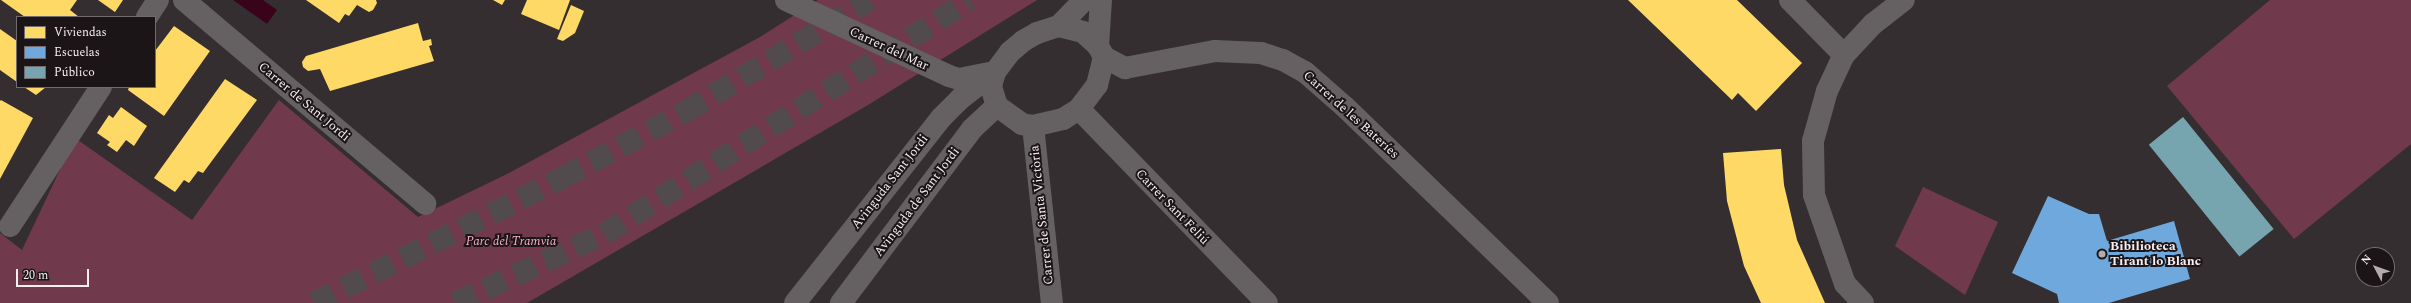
<!DOCTYPE html>
<html>
<head>
<meta charset="utf-8">
<style>
  body { margin:0 }
  #map { position:relative; width:2411px; height:303px; overflow:hidden; background:#352e30; font-family:Spectral,serif }
  div>[style] { position:absolute }
  [style*='--x'] { left:calc(var(--x)*1px); top:calc(var(--y)*1px); width:calc(var(--w)*1px); rotate:calc(var(--a)*1deg) }
  .green>* { inset:0; background:#703a4c }
  .water>* { inset:0; background:#39041a }
  .homes>* { inset:0; background:#ffd966 }
  .schools>* { inset:0; background:#6fa8dc }
  .public>* { inset:0; background:#76a5af; transform-origin:0 0 }
  .motorway-tunnel>* { height:22px; margin-top:-11px; transform-origin:0; background:repeating-linear-gradient(90deg,#524b4d 0 22px,transparent 0 33px) }
  .minor>* { height:22px; margin:-11px; padding:0 11px; transform-origin:11px; border-radius:11px; background:#656162 }
  .dots>* { width:11px; height:11px; translate:-50% -50%; box-sizing:border-box; border:2px solid #1b1517; border-radius:50% }
  span { translate:-50% -50%; white-space:nowrap; text-align:center; line-height:1.15; -webkit-text-stroke:4px #1b1517; paint-order:stroke }
  .street-label { font-size:13px; color:#f7eef1 }
  .park-label { font-size:13px; color:#f6aec3; font-style:italic }
  .poi-label { font-size:13px; color:#f7eef1; font-weight:700 }
  .left { translate:0 -50%; text-align:left }
  .legend { position:absolute; left:16px; top:16px; width:140px; height:72px; box-sizing:border-box; background:#1b1517; border:1px solid #736c6e; margin:0; padding:5px 7px; list-style:none; font-size:12px; color:#f7eef1 }
  .legend li { display:flex; align-items:center; gap:8px; height:20px }
  .legend b { width:20px; border:1px solid #736c6e }
  .north { position:absolute; left:2355px; top:247px; width:40px; height:40px; box-sizing:border-box; background:#1b1517; border:1px solid #736c6e; border-radius:50%; rotate:311deg; font-size:11px; font-weight:700; line-height:16px; text-align:center; color:#f7eef1 }
  .north::after { content:''; display:block; margin:auto; width:14px; height:18px; background:#b3abad; clip-path:polygon(50% 0,100% 100%,50% 72%,0 100%) }
  .scale { position:absolute; left:16px; top:269px; width:73px; height:18px; box-sizing:border-box; border:2px solid #f7eef1; border-top:0; padding-left:5px; font-size:12px; line-height:14px; white-space:nowrap; color:#f7eef1; -webkit-text-stroke:3px #1b1517; paint-order:stroke }
</style>
</head>
<body>
<div id="map">
  <div class="green">
    <i style="clip-path:polygon(818px 0,1037px 0,868px 105px,527px 303px,0 303px,0 233px,22px 250px,75px 138px,192px 220px,279px 100px,418px 217px,505px 175px,760px 37px)"></i>
    <i style="clip-path:polygon(2270px 0,2411px 0,2411px 144px,2294px 239px,2167px 86px)"></i>
    <i style="clip-path:polygon(1923px 187px,1998px 222px,1965px 295px,1895px 246px)"></i>
  </div>
  <div class="water">
    <i style="clip-path:polygon(233px 0,263px 0,277px 10px,267px 24px)"></i>
  </div>
  <div class="homes">
    <i style="clip-path:polygon(1px 0,77px 0,70px 10px,79px 17px,25px 17px)"></i>
    <i style="clip-path:polygon(98px 0,123px 0,115px 12px)"></i>
    <i style="clip-path:polygon(306px 0,376px 0,377px 3px,373px 10px,369px 12px,357px 5px,349px 16px,345px 14px,339px 23px)"></i>
    <i style="clip-path:polygon(493px 0,505px 0,502px 5px)"></i>
    <i style="clip-path:polygon(527px 0,570px 0,559px 30px,521px 14px)"></i>
    <i style="clip-path:polygon(1628px 0,1737px 0,1802px 63px,1756px 111px,1738px 93px,1732px 100px)"></i>
    <i style="clip-path:polygon(571px 5px,584px 11px,575px 33px,563px 41px,557px 39px)"></i>
    <i style="clip-path:polygon(418px 23px,423px 41px,431px 39px,432px 45px,429px 46px,434px 61px,330px 91px,320px 69px,308px 71px,303px 67px,302px 62px,306px 56px)"></i>
    <i style="clip-path:polygon(174px 26px,210px 51px,164px 116px,128px 90px,129px 87px,155px 87px,155px 51px)"></i>
    <i style="clip-path:polygon(0 29px,17px 41px,17px 82px,0 70px)"></i>
    <i style="clip-path:polygon(225px 79px,257px 100px,203px 173px,198px 171px,189px 183px,184px 180px,175px 192px,154px 178px)"></i>
    <i style="clip-path:polygon(24px 87px,46px 87px,36px 95px)"></i>
    <i style="clip-path:polygon(1px 100px,33px 118px,0 179px,0 101px)"></i>
    <i style="clip-path:polygon(121px 107px,147px 126px,134px 146px,126px 140px,117px 152px,107px 145px,110px 142px,97px 133px,109px 115px,113px 118px)"></i>
    <i style="clip-path:polygon(1781px 149px,1784px 185px,1797px 240px,1825px 303px,1761px 303px,1744px 266px,1727px 201px,1723px 153px)"></i>
  </div>
  <div class="schools">
    <i style="clip-path:polygon(2048px 196px,2089px 214px,2099px 214px,2107px 241px,2174px 221px,2190px 279px,2109px 303px,2059px 303px,2057px 294px,2012px 273px)"></i>
  </div>
  <div class="public">
    <i style="left:2183px;top:117px;width:144px;height:44px;rotate:51deg"></i>
  </div>
  <div class="motorway-tunnel">
    <i style="--x:314;--y:303;--w:278;--a:-26.7"></i>
    <i style="--x:562;--y:178;--w:140;--a:-28.2"></i>
    <i style="--x:685;--y:112;--w:216;--a:-31.2"></i>
    <i style="--x:455;--y:303;--w:164;--a:-24.8"></i>
    <i style="--x:604;--y:234;--w:434;--a:-32.6"></i>
  </div>
  <div class="minor">
    <i style="--x:184;--y:0;--w:316;--a:40.2"></i>
    <i style="--x:786;--y:0;--w:180;--a:25"></i>
    <i style="--x:949;--y:76;--w:10;--a:17"></i>
    <i style="--x:959;--y:79;--w:32;--a:-11"></i>
    <i style="--x:1790;--y:0;--w:77;--a:45.5"></i>
    <i style="--x:147;--y:17;--w:20;--a:-57"></i>
    <i style="--x:1059;--y:26;--w:25;--a:14"></i>
    <i style="--x:1083;--y:32;--w:21;--a:43"></i>
    <i style="--x:1098;--y:46;--w:13;--a:61"></i>
    <i style="--x:1104;--y:57;--w:29;--a:104"></i>
    <i style="--x:1097;--y:85;--w:30;--a:127"></i>
    <i style="--x:1079;--y:109;--w:19;--a:148"></i>
    <i style="--x:1063;--y:119;--w:31;--a:167"></i>
    <i style="--x:1033;--y:126;--w:11;--a:-170"></i>
    <i style="--x:1022;--y:124;--w:31;--a:-144"></i>
    <i style="--x:997;--y:106;--w:21;--a:-107"></i>
    <i style="--x:991;--y:86;--w:15;--a:-74"></i>
    <i style="--x:995;--y:72;--w:25;--a:-53"></i>
    <i style="--x:1010;--y:52;--w:17;--a:-40"></i>
    <i style="--x:1023;--y:41;--w:16;--a:-30"></i>
    <i style="--x:1037;--y:33;--w:23;--a:-18"></i>
    <i style="--x:1059;--y:26;--w:36;--a:-46"></i>
    <i style="--x:1098;--y:46;--w:46;--a:-86.3"></i>
    <i style="--x:1104;--y:57;--w:24;--a:28"></i>
    <i style="--x:1125;--y:68;--w:92;--a:-10.7"></i>
    <i style="--x:1215;--y:51;--w:46;--a:2.5"></i>
    <i style="--x:1261;--y:53;--w:23;--a:18"></i>
    <i style="--x:1283;--y:60;--w:25;--a:29"></i>
    <i style="--x:1305;--y:72;--w:53;--a:41.2"></i>
    <i style="--x:1345;--y:107;--w:282;--a:44"></i>
    <i style="--x:1079;--y:109;--w:270;--a:45.9"></i>
    <i style="--x:1033;--y:126;--w:178;--a:83.9"></i>
    <i style="--x:10;--y:226;--w:166;--a:-56.8"></i>
    <i style="--x:795;--y:303;--w:236;--a:-51.7"></i>
    <i style="--x:941;--y:118;--w:27;--a:-45"></i>
    <i style="--x:960;--y:99;--w:44;--a:-37.6"></i>
    <i style="--x:841;--y:303;--w:218;--a:-53"></i>
    <i style="--x:972;--y:129;--w:34;--a:-43"></i>
    <i style="--x:1863;--y:303;--w:26;--a:-133"></i>
    <i style="--x:1845;--y:284;--w:94;--a:-109.2"></i>
    <i style="--x:1814;--y:195;--w:54;--a:-91.1"></i>
    <i style="--x:1813;--y:141;--w:52;--a:-74.4"></i>
    <i style="--x:1827;--y:91;--w:40;--a:-65"></i>
    <i style="--x:1844;--y:55;--w:42;--a:-46.9"></i>
    <i style="--x:1873;--y:24;--w:39;--a:-38"></i>
  </div>
  <div class="dots">
    <i style="left:2102px;top:254px;background:#b3abad"></i>
  </div>
  <div class="street-label">
    <span style="left:889px;top:49px;rotate:25deg">Carrer del Mar</span>
    <span style="left:304px;top:102px;rotate:40deg">Carrer de Sant Jordi</span>
    <span style="left:1351px;top:115px;rotate:42deg">Carrer de les Bateríes</span>
    <span style="left:890px;top:182px;rotate:-52deg">Avinguda Sant Jordi</span>
    <span style="left:917px;top:202px;rotate:-53deg">Avinguda de Sant Jordi</span>
    <span style="left:1172px;top:207px;rotate:46deg">Carrer Sant Feliú</span>
    <span style="left:1042px;top:215px;rotate:-96deg">Carrer de Santa Victòria</span>
  </div>
  <div class="park-label">
    <span style="left:511px;top:241px">Parc del Tramvia</span>
  </div>
  <div class="poi-label">
    <span class="left" style="left:2110px;top:254px">Bibilioteca<br>Tirant lo Blanc</span>
  </div>
  <ul class="legend">
  <li><b style="height:11px;background:#ffd966"></b>Viviendas</li>
  <li><b style="height:11px;background:#6fa8dc"></b>Escuelas</li>
  <li><b style="height:11px;background:#76a5af"></b>Público</li>
  </ul>
  <div class="north">N</div>
  <div class="scale">20 m</div>
</div>
</body>
</html>
